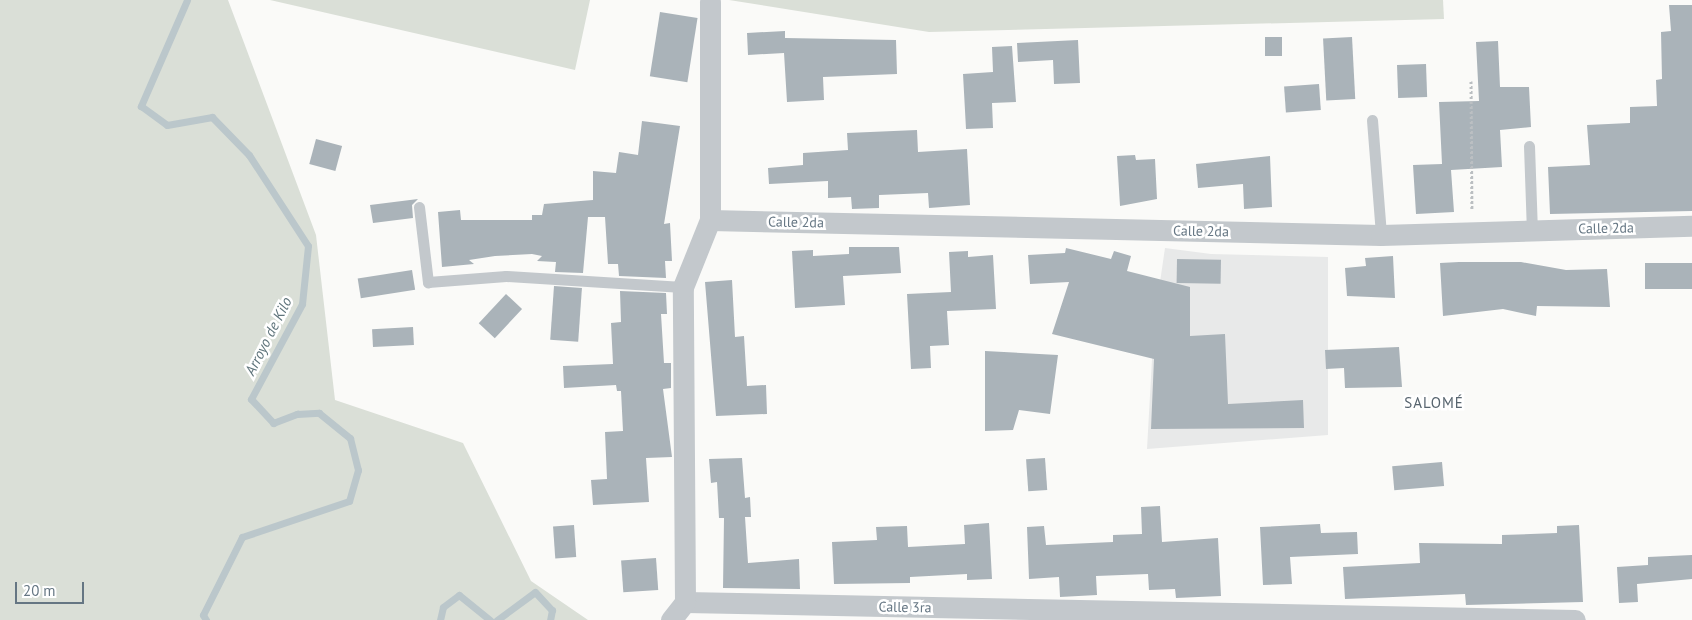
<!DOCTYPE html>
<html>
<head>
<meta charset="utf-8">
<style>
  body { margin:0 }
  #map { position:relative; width:1692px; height:620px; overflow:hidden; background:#fafaf8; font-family:"PT Sans",sans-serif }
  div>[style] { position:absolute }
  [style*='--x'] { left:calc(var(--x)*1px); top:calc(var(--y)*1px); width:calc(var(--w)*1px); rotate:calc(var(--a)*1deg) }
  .built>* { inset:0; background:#e8e9e9 }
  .green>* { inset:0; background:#dadfd7 }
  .stream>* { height:7px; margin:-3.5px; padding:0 3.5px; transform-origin:3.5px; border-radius:3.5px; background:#bbc7cb }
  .building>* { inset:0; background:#aab3b9; transform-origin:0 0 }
  .path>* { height:3px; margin-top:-1.5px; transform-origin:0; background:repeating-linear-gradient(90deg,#bbbfc2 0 2.5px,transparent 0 5px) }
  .lane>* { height:11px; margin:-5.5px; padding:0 5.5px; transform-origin:5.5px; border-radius:5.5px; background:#c3c8cc }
  .street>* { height:21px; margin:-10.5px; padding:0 10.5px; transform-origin:10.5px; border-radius:10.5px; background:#c3c8cc }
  span { translate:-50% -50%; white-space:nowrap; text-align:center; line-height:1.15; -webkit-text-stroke:5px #fff; paint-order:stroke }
  .street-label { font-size:14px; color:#657683 }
  .water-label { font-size:15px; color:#60757c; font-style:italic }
  .neighbourhood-label { font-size:15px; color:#57646e; letter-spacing:1px }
  .scale { position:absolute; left:15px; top:582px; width:69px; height:22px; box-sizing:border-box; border:2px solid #657683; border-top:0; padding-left:6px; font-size:15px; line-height:18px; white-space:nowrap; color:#657683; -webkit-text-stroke:4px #fff; paint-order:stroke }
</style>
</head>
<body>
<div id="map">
  <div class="built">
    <i style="clip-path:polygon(1165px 248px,1211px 254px,1328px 257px,1328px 435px,1147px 449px,1154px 323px)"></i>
  </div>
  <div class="green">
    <i style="clip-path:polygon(0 0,228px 0,316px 235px,335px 400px,463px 443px,531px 581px,588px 620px,0 620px)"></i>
    <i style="clip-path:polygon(270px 0,590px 0,575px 70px)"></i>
    <i style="clip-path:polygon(729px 0,1443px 0,1444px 19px,929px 32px)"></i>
  </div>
  <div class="stream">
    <i style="--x:187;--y:0;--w:116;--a:113.5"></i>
    <i style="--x:141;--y:106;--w:32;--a:36"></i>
    <i style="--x:167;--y:125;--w:46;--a:-10.1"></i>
    <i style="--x:212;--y:117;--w:53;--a:45.8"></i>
    <i style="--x:249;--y:155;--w:108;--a:57"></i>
    <i style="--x:308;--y:246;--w:58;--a:95.9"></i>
    <i style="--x:302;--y:304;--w:108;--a:118.2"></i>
    <i style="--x:251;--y:399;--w:33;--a:47"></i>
    <i style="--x:273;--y:423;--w:26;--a:-21"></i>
    <i style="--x:297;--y:414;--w:22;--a:-3"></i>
    <i style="--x:319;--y:413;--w:40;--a:39"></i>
    <i style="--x:350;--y:438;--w:33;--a:76"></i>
    <i style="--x:358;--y:470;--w:32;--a:106"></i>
    <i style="--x:349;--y:501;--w:113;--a:161.4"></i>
    <i style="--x:242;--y:537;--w:87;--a:116.6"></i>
    <i style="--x:203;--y:615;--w:6;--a:59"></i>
    <i style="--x:440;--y:620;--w:13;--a:-77"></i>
    <i style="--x:443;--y:607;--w:20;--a:-37"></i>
    <i style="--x:459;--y:595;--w:40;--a:39"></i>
    <i style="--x:497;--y:620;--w:47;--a:-36.4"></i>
    <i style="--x:535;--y:592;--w:25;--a:47"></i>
    <i style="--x:552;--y:610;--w:10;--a:101"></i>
  </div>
  <div class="building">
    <i style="clip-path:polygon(1669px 5px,1692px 5px,1692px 211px,1550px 214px,1548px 167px,1590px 165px,1587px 125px,1630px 123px,1630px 107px,1657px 106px,1656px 80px,1662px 79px,1661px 32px,1671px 31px)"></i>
    <i style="left:660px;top:12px;width:38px;height:65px;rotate:9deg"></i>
    <i style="clip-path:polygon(785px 31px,785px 38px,896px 40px,897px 74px,823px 77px,824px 100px,787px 102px,784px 53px,748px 55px,747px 33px)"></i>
    <i style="left:1265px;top:37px;width:17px;height:19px"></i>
    <i style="left:1352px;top:37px;width:62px;height:29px;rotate:87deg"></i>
    <i style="clip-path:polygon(1078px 40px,1080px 83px,1054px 84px,1053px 60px,1018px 62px,1017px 43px)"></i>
    <i style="clip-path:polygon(1498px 41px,1500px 87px,1529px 87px,1531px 127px,1500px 130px,1502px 167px,1451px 170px,1454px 212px,1416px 214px,1413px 165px,1442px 164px,1439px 102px,1479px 101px,1476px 42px)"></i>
    <i style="clip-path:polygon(1012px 46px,1016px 102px,992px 103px,993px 128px,966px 129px,963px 74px,993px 72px,992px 47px)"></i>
    <i style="left:1426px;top:64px;width:33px;height:29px;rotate:88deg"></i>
    <i style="left:1319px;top:84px;width:26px;height:35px;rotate:86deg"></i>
    <i style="clip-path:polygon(642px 121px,680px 126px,664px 224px,670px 223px,672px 261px,665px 261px,666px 278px,619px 276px,618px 264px,608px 264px,605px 217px,588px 217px,583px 273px,555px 272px,556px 262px,537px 261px,542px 256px,532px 254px,495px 256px,469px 260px,474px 264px,442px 267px,438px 212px,460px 210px,461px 220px,532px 220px,532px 215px,542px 215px,544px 204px,593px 200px,593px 171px,616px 173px,619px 152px,638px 155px)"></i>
    <i style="clip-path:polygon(917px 130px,918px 152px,967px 149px,970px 205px,929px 208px,928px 193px,879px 195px,879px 208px,852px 209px,851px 197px,828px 198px,828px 181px,769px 184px,768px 168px,803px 165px,803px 153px,848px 150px,847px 133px)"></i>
    <i style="left:316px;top:139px;width:27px;height:26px;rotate:15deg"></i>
    <i style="clip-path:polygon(1135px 155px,1136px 160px,1155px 159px,1157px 199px,1120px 206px,1117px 156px)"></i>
    <i style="clip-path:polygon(1270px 156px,1272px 207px,1244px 209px,1243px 184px,1198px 188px,1196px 164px)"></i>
    <i style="clip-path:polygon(418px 199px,412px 205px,413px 218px,373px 223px,370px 205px)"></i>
    <i style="clip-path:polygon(849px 247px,899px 247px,901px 273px,843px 276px,845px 305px,795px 308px,792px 251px,813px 250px,813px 256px,849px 254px)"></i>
    <i style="clip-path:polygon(1066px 248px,1111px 259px,1114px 251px,1131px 256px,1127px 271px,1190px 287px,1190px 336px,1225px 334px,1228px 404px,1303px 400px,1304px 428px,1151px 429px,1154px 359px,1052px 334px,1069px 282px,1030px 284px,1028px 255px,1065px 253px)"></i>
    <i style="clip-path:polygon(968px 251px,968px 257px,993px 255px,996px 309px,947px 311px,949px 345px,930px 346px,931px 368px,911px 369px,907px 294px,951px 292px,949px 252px)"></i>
    <i style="clip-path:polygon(1393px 256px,1395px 298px,1347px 296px,1345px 268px,1366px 266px,1365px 258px)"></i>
    <i style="left:1177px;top:259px;width:44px;height:24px;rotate:1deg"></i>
    <i style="clip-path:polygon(1459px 262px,1521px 262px,1566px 270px,1607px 269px,1610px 307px,1537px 306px,1536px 316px,1503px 309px,1443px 316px,1440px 263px)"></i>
    <i style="left:1692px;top:263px;width:26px;height:47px;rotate:90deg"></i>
    <i style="left:412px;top:270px;width:20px;height:55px;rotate:81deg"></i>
    <i style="clip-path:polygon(732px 280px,735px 337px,744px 336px,747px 386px,766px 385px,767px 414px,716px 416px,705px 282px)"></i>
    <i style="left:554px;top:286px;width:28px;height:54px;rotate:4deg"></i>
    <i style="clip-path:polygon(620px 291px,666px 293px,667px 314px,661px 314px,664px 363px,671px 363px,671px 388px,663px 389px,672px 457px,646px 458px,649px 502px,593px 505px,591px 480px,607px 479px,605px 432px,623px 431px,621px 391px,617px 391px,616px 385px,564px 388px,563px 366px,613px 364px,611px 323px,621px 322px)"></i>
    <i style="left:506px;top:294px;width:22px;height:40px;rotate:43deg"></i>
    <i style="left:413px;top:327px;width:18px;height:41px;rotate:87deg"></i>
    <i style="clip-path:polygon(1399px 347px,1402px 387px,1345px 388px,1344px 368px,1326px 369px,1325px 350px)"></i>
    <i style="clip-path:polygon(985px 351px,1058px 355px,1050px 414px,1019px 410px,1013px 430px,985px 431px)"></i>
    <i style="clip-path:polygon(742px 458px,745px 498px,750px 497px,751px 517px,745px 517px,748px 563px,799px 559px,800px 589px,723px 588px,724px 518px,719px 518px,717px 482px,711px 483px,709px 459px)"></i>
    <i style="left:1045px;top:458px;width:32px;height:19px;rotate:86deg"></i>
    <i style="left:1442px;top:462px;width:24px;height:50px;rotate:85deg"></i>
    <i style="clip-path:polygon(1160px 506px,1162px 542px,1218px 538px,1221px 596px,1176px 598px,1175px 589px,1149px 590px,1148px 574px,1096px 576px,1097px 595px,1060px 597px,1059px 577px,1029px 579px,1027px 527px,1044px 526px,1046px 545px,1113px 542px,1113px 535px,1142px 534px,1141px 507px)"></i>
    <i style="clip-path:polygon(989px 523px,992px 579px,967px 580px,967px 574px,910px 577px,910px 583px,834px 584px,832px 542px,877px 540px,876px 527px,907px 526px,908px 547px,965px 544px,964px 525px)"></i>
    <i style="clip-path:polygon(1320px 524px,1321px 533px,1357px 532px,1358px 554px,1290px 557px,1292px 584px,1263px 585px,1260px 527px)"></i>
    <i style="left:574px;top:525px;width:32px;height:21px;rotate:86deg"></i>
    <i style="clip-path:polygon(1579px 525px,1583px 602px,1466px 605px,1465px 594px,1345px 599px,1343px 567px,1420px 563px,1419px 543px,1502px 544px,1502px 535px,1557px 533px,1557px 526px)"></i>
    <i style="clip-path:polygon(1692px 555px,1692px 579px,1637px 584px,1638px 602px,1619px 603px,1617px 567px,1648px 565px,1648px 557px)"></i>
    <i style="left:656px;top:558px;width:32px;height:35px;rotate:86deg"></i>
  </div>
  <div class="path">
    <i style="--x:1471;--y:81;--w:129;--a:89.6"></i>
  </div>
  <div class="lane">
    <i style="--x:1372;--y:120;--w:115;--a:85.5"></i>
    <i style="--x:1529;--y:146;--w:84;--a:88"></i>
    <i style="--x:419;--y:207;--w:76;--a:83.2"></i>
    <i style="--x:428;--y:282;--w:78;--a:-4.4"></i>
    <i style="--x:506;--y:276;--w:177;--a:3.6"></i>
  </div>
  <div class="street">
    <i style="--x:710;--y:220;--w:671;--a:1.28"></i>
    <i style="--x:1381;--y:235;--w:311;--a:-1.7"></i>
    <i style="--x:685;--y:602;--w:890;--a:1.16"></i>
    <i style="--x:671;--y:620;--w:23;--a:-52"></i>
    <i style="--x:685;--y:602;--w:315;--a:-90.4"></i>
    <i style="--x:683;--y:287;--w:72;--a:-68.1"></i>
    <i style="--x:710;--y:220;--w:218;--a:-90"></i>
  </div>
  <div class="street-label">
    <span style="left:796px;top:222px;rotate:1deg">Calle 2da</span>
    <span style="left:1606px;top:228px;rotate:-1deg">Calle 2da</span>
    <span style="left:1201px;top:231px;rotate:1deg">Calle 2da</span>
    <span style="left:905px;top:607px;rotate:1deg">Calle 3ra</span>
  </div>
  <div class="water-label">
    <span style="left:268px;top:336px;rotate:-63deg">Arroyo de Kilo</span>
  </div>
  <div class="neighbourhood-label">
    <span style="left:1434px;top:403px">SALOMÉ</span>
  </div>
  <div class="scale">20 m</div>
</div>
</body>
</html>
